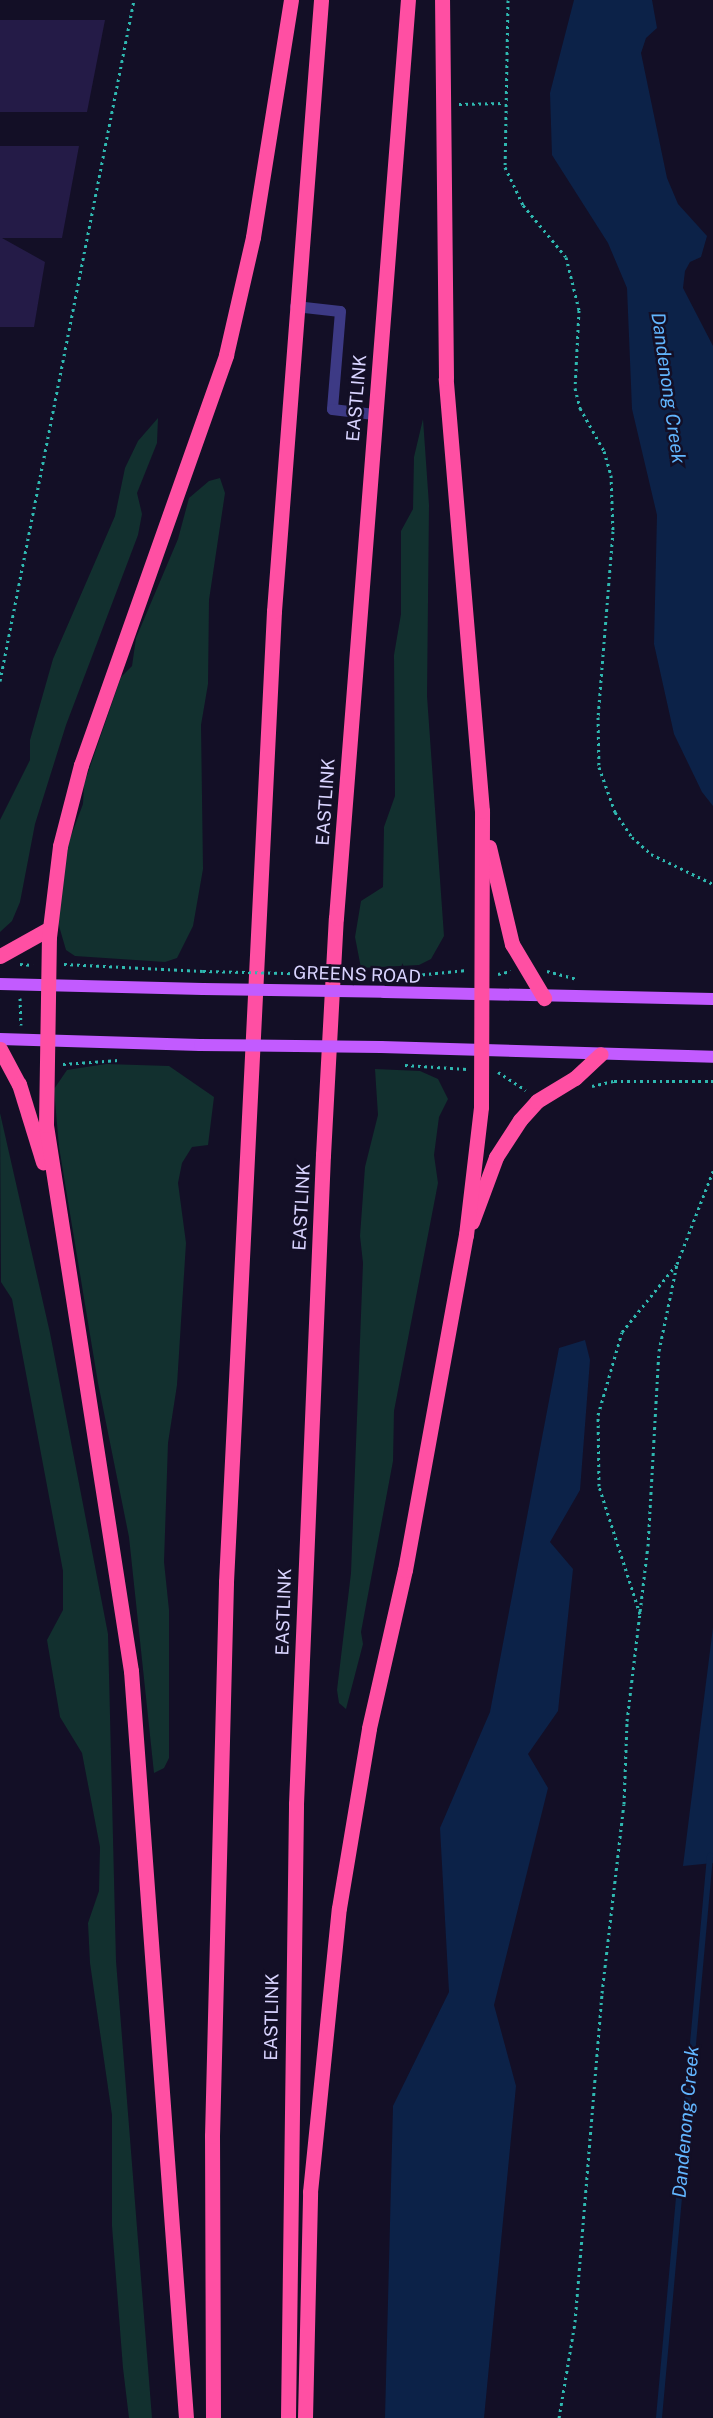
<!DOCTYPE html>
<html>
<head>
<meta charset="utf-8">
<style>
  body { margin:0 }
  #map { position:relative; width:713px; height:2418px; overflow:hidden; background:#130f26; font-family:"Public Sans",sans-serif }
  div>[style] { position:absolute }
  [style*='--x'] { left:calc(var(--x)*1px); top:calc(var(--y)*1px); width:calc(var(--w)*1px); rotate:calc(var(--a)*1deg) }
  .green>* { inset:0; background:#12302f }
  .water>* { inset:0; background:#0c2248 }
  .stream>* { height:5.5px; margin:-2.75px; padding:0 2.75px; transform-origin:2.75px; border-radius:2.75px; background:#0c2248 }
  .building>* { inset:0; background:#241b47 }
  .path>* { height:3px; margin-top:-1.5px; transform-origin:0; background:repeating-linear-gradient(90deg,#2fb8b0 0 2.5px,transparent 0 6.5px) }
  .lane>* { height:11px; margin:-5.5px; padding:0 5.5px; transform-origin:5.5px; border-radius:5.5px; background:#3d3a85 }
  .primary>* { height:12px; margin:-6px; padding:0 6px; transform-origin:6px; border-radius:6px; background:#c25bff }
  .highway>* { height:15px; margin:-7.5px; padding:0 7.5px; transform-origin:7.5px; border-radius:7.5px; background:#ff4fa3 }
  .path-bridge>* { height:3px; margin-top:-1.5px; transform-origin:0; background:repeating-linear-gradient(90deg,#2fb8b0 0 2.5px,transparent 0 6.5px) }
  .primary-bridge>* { height:12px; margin:-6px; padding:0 6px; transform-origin:6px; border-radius:6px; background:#c25bff }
  span { translate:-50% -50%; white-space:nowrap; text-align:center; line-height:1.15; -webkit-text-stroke:5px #130f26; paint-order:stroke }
  .street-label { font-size:18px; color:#d9d4ff }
  .water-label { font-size:19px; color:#62b6ff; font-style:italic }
</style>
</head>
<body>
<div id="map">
  <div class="green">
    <i style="clip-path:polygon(158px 418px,157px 443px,137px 493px,142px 514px,138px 535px,66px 725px,35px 824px,20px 902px,12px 921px,0 932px,0 820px,30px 760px,30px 740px,53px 659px,115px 516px,125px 468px,138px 441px)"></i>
    <i style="clip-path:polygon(423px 419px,429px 505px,427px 696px,444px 936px,431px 959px,419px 965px,361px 968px,355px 937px,361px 901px,383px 887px,384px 827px,395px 796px,394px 655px,401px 614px,401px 531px,413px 509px,414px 457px)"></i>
    <i style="clip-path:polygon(220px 478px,225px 493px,209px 600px,208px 684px,201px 725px,203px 869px,193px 926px,177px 958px,165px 962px,75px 956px,66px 950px,57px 919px,66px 849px,83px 804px,84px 784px,121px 677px,132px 666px,136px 638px,178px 539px,189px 498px,209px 481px)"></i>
    <i style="clip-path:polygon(106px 1064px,169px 1066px,214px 1097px,208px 1145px,192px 1147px,182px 1163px,178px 1183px,186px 1243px,177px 1385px,168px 1443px,164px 1562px,169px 1610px,169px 1758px,164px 1768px,154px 1773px,129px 1537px,98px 1383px,59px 1147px,54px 1089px,67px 1070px)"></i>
    <i style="clip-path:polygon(375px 1069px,420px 1071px,438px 1079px,448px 1099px,439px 1117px,434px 1155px,438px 1183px,394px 1411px,393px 1461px,361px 1632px,363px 1644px,346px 1709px,339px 1703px,337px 1690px,351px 1573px,363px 1263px,360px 1236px,365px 1167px,378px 1115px)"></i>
    <i style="clip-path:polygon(0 1113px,50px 1333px,108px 1634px,116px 1961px,152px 2418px,129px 2418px,123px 2368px,112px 2226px,112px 2115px,90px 1963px,88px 1923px,99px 1891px,100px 1847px,82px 1753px,60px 1717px,47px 1640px,63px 1610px,63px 1571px,12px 1299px,1px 1282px)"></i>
  </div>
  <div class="water">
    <i style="clip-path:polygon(574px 0,652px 0,657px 28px,646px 38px,641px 53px,667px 178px,678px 204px,707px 236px,701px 257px,690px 262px,685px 271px,683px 288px,713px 346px,713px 806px,702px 792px,674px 734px,654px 644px,657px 515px,632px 409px,627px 288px,608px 243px,552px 155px,550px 93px)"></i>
    <i style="clip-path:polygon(585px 1340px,590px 1360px,580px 1490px,550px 1542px,573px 1569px,558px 1711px,528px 1754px,548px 1788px,494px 2005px,516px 2086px,484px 2418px,385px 2418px,393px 2106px,449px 1992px,440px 1828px,490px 1712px,559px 1348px)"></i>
    <i style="clip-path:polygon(713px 1627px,713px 1863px,683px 1866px)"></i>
  </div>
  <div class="stream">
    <i style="--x:659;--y:2418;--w:564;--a:-84.81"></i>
  </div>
  <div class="building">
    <i style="clip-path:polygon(0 20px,105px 20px,87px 112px,0 112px)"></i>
    <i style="clip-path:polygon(0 146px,79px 146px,62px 238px,2px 238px,45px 262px,34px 327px,0 327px)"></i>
  </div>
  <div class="path">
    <i style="--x:508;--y:0;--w:167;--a:91"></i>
    <i style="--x:505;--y:167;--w:42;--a:64.7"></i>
    <i style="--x:523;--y:205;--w:67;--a:50.4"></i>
    <i style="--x:566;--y:257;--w:55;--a:76.2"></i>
    <i style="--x:579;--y:310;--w:78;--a:92.9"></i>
    <i style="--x:575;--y:388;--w:21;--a:76"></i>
    <i style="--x:580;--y:408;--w:49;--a:60.8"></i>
    <i style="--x:604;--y:451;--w:25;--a:74"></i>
    <i style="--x:611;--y:475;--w:56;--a:88"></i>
    <i style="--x:613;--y:531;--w:187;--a:94.6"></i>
    <i style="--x:598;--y:717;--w:50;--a:88.9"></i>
    <i style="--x:599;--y:767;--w:48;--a:70.4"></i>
    <i style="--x:615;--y:812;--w:30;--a:56"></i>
    <i style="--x:632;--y:837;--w:25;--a:42"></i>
    <i style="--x:651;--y:854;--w:69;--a:25.8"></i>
    <i style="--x:459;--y:104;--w:45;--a:-1.3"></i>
    <i style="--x:0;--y:681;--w:694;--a:-78.87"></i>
    <i style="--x:20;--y:964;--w:13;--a:4"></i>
    <i style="--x:64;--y:964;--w:139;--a:2.9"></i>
    <i style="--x:547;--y:971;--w:31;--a:15"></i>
    <i style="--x:498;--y:974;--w:13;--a:-13"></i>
    <i style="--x:416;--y:975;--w:51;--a:-5.6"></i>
    <i style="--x:20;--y:998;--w:27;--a:88"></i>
    <i style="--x:63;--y:1064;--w:56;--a:-4.1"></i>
    <i style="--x:405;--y:1065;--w:62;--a:3.7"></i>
    <i style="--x:498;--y:1072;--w:33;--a:33"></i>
    <i style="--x:592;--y:1086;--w:23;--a:-13"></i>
    <i style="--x:614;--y:1081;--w:99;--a:0"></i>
    <i style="--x:640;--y:1614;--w:134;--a:-107.8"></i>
    <i style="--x:599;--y:1486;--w:71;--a:-90.8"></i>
    <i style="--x:598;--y:1415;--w:86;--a:-73.9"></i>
    <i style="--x:622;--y:1332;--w:86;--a:-51.1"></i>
    <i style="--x:559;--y:2418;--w:97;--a:-80.5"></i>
    <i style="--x:575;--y:2322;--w:330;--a:-85.3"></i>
    <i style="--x:602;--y:1993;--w:190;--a:-83.4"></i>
    <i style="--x:624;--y:1804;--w:83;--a:-87.9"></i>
    <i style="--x:627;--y:1721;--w:176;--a:-83.2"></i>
    <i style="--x:648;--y:1546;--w:195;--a:-86.8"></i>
    <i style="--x:659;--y:1351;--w:89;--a:-78.3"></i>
    <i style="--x:677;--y:1264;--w:100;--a:-68.8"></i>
  </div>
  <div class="lane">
    <i style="--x:295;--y:306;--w:45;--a:6.3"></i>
    <i style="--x:340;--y:311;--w:98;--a:94.7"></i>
    <i style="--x:332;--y:409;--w:42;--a:6.8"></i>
  </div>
  <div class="primary">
    <i style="--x:0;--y:984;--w:203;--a:1.4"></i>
    <i style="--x:384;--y:992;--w:329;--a:1.2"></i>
    <i style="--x:0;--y:1039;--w:200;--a:1.7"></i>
    <i style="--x:381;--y:1047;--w:332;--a:1.7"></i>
  </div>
  <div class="highway">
    <i style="--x:489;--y:847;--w:100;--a:76.7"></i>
    <i style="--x:512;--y:944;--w:63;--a:59.3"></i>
    <i style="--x:0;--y:956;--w:57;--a:-29.2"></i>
    <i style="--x:0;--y:1049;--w:40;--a:62"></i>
    <i style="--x:19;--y:1084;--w:82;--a:72.9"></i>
    <i style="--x:472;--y:1222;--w:69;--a:-69.7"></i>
    <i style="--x:496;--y:1157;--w:44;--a:-57"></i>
    <i style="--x:520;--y:1120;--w:25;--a:-48"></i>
    <i style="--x:537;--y:1101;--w:44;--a:-31.2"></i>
    <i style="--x:575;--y:1078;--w:35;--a:-43"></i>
    <i style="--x:186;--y:2418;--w:749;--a:-94.21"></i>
    <i style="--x:131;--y:1671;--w:553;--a:-98.85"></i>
    <i style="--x:46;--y:1125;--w:188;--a:-89.1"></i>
    <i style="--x:49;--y:937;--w:92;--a:-83.1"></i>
    <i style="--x:60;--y:846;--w:84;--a:-75.5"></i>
    <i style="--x:81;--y:765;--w:435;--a:-70.5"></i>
    <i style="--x:226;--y:355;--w:121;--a:-77.1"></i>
    <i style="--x:253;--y:237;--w:240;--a:-80.9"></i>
    <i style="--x:213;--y:2418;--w:282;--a:-90.2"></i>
    <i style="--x:212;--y:2136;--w:554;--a:-88.55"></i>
    <i style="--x:226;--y:1582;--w:972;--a:-87.17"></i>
    <i style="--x:274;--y:611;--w:613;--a:-85.6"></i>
    <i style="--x:288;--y:2418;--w:614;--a:-89.25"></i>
    <i style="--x:296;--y:1804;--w:650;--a:-87.62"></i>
    <i style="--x:323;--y:1155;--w:237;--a:-86.9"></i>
    <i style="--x:336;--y:918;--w:921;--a:-85.52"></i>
    <i style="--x:305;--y:2418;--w:226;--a:-88.7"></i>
    <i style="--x:310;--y:2192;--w:285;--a:-84.2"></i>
    <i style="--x:339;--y:1908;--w:182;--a:-80.5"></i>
    <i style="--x:369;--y:1728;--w:162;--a:-77.2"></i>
    <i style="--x:405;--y:1570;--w:341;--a:-79.7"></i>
    <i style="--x:466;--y:1235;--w:129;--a:-83.3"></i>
    <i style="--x:481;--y:1107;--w:296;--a:-89.8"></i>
    <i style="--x:482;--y:811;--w:434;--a:-94.8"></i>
    <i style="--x:446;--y:378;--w:378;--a:-90.6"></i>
  </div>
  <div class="path-bridge">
    <i style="--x:203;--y:971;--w:124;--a:1.4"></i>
  </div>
  <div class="primary-bridge">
    <i style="--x:203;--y:989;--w:181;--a:0.9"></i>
    <i style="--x:200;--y:1045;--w:181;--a:0.6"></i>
  </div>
  <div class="street-label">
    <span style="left:357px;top:398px;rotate:-85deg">EASTLINK</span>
    <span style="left:326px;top:802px;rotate:-86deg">EASTLINK</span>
    <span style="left:357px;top:975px;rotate:2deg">GREENS ROAD</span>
    <span style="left:302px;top:1207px;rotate:-87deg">EASTLINK</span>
    <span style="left:284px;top:1612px;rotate:-88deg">EASTLINK</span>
    <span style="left:272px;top:2017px;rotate:-89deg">EASTLINK</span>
  </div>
  <div class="water-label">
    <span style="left:668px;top:388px;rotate:82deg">Dandenong Creek</span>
    <span style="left:686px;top:2122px;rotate:-85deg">Dandenong Creek</span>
  </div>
</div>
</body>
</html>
